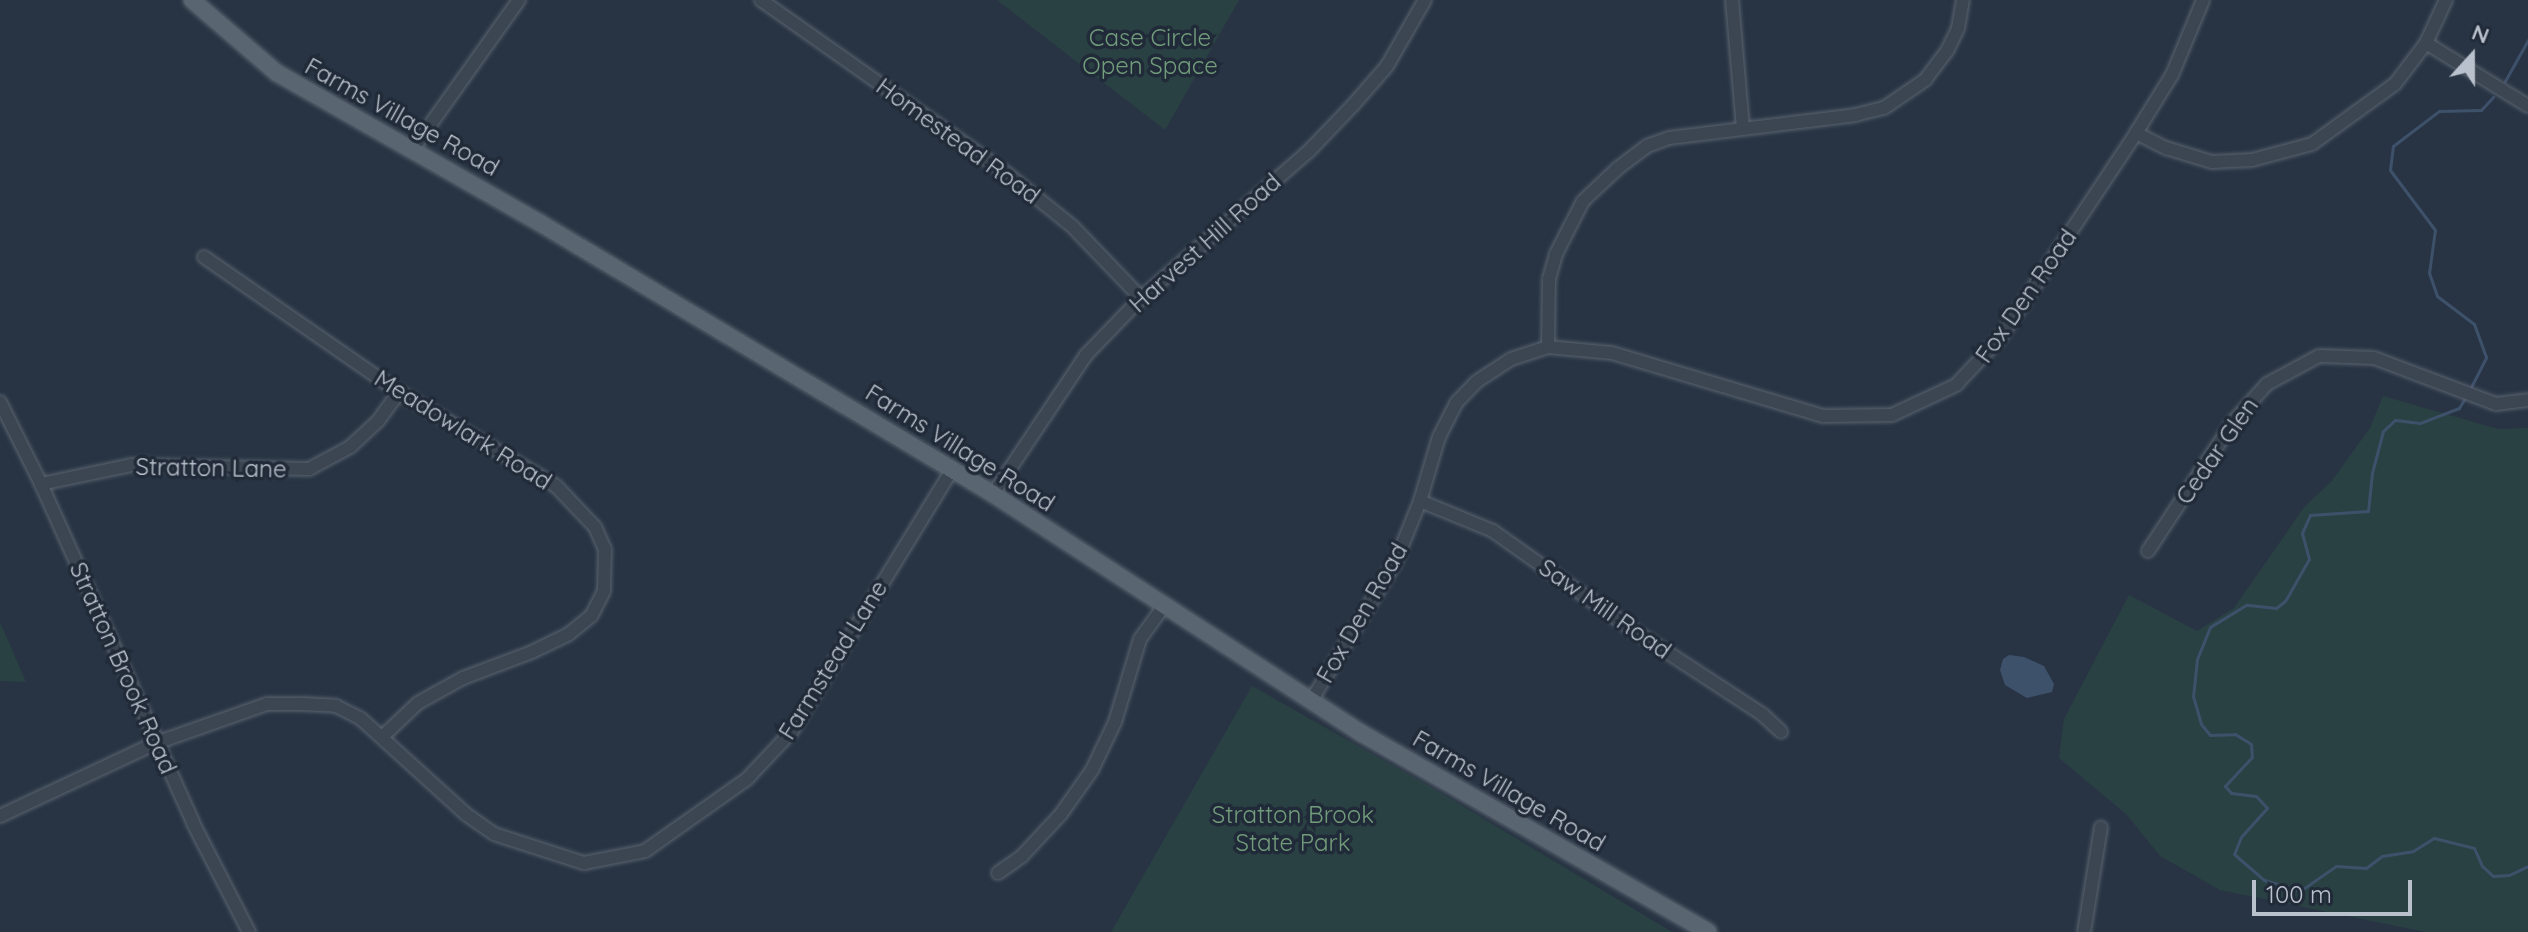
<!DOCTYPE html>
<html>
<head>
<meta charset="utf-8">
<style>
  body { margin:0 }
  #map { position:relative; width:2528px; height:932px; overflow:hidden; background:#283443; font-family:Quicksand,sans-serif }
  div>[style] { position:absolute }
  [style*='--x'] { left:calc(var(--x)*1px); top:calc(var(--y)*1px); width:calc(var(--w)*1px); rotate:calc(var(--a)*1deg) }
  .green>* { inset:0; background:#2a4144 }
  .water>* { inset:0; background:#3e516b }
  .stream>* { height:3px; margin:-1.5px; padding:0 1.5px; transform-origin:1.5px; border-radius:1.5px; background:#3e516b }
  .roads { filter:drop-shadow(0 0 2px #5a6370) drop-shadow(0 0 2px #5a6370) }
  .minor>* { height:12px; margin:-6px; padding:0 6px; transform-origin:6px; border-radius:6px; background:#3c4652 }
  .major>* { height:16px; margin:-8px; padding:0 8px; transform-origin:8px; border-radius:8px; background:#5a6572 }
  span { translate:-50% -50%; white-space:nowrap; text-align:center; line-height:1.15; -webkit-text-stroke:7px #212a38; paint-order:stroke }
  .park-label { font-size:24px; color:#719c7b }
  .street-label { font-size:24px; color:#b9c1cc }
  .north { position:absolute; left:2432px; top:16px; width:80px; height:80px; -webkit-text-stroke:6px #212a38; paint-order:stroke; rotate:21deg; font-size:22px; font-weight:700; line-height:32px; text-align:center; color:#b9c1cc }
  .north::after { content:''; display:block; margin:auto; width:28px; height:36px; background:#b9c1cc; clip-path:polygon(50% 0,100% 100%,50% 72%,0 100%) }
  .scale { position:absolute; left:2252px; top:880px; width:160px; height:36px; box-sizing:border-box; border:4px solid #b9c1cc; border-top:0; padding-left:10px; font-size:24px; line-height:28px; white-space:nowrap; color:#b9c1cc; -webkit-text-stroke:6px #212a38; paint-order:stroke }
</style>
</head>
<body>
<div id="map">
  <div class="green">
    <i style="clip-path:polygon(997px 0,1239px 0,1165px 130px)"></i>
    <i style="clip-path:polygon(2383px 396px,2498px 429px,2528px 428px,2528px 932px,2426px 932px,2220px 890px,2160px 856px,2127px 815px,2059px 758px,2064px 719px,2129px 595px,2197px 631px,2234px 608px,2305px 506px,2331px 482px,2370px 428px)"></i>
    <i style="clip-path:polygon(0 622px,26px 682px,0 681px)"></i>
    <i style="clip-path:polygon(1252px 686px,1431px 787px,1672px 932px,1111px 932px)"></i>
  </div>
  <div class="water">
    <i style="clip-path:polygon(2009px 655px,2024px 657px,2044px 666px,2054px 684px,2052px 692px,2027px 698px,2005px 685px,2000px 670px,2003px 659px)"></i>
  </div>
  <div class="stream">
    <i style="--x:2505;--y:81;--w:47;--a:-60.7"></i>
    <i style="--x:2469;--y:391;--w:38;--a:-63"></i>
    <i style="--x:2486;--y:357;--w:35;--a:-110"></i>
    <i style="--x:2474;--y:324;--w:46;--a:-142.9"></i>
    <i style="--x:2437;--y:296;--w:24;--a:-109"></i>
    <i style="--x:2429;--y:273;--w:43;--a:-82.1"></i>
    <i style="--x:2435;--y:230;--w:75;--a:-126.9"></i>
    <i style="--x:2390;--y:170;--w:24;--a:-83"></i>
    <i style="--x:2393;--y:146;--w:58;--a:-37.3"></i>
    <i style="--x:2439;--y:111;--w:42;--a:-1.4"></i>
    <i style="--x:2481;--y:110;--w:18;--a:-47"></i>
    <i style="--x:2465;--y:398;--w:12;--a:121"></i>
    <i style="--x:2459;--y:408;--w:42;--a:159"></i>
    <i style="--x:2420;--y:423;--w:25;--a:-173"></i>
    <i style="--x:2395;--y:420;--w:16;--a:137"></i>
    <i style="--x:2383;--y:431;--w:43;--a:104.7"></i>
    <i style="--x:2372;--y:473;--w:38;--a:96"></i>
    <i style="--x:2368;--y:511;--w:58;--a:176.1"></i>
    <i style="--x:2310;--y:515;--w:20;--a:114"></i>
    <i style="--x:2302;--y:533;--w:27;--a:75"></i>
    <i style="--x:2309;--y:559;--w:48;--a:119.7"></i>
    <i style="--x:2285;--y:601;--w:11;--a:142"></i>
    <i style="--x:2276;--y:608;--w:30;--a:-174"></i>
    <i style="--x:2246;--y:605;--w:42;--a:148.6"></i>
    <i style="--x:2210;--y:627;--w:35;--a:112"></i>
    <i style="--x:2197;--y:659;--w:37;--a:96"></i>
    <i style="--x:2193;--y:696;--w:29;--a:74"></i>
    <i style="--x:2201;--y:724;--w:14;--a:51"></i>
    <i style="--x:2210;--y:735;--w:25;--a:-2"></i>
    <i style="--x:2235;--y:734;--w:19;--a:32"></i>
    <i style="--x:2251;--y:744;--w:13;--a:86"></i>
    <i style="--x:2252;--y:757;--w:40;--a:133"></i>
    <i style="--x:2225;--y:786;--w:9;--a:49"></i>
    <i style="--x:2231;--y:793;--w:25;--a:7"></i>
    <i style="--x:2256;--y:796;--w:16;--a:47"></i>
    <i style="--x:2267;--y:808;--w:39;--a:132"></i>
    <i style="--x:2241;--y:837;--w:18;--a:112"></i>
    <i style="--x:2234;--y:854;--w:40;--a:41"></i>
    <i style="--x:2264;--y:880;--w:38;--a:17"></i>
    <i style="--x:2300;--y:891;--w:44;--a:-34.8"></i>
    <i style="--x:2336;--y:866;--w:30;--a:4"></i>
    <i style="--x:2366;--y:868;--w:20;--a:-37"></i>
    <i style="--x:2382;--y:856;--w:31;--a:-9"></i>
    <i style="--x:2413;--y:851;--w:25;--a:-32"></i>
    <i style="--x:2434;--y:838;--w:41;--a:14"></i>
    <i style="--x:2474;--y:848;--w:20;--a:66"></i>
    <i style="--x:2482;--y:866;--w:15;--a:42"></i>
    <i style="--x:2493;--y:876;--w:16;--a:-4"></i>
    <i style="--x:2509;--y:875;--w:21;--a:-25"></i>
  </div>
  <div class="roads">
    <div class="minor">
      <i style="--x:761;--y:0;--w:300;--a:35.2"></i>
      <i style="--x:1006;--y:173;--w:85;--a:38.8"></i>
      <i style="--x:1072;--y:226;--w:100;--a:46.2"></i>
      <i style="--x:1732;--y:0;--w:128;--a:85.1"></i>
      <i style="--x:2426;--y:43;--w:120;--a:31.7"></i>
      <i style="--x:2136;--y:133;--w:34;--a:27"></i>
      <i style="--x:2166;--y:148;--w:48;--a:16.9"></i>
      <i style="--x:2212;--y:162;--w:40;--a:-2.9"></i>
      <i style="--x:2252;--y:160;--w:62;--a:-14.9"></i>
      <i style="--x:2312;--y:144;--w:102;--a:-35.9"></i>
      <i style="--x:2395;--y:84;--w:51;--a:-52.9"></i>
      <i style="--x:2426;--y:43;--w:47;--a:-65.1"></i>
      <i style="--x:413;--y:149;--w:183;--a:-54.6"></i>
      <i style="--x:204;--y:257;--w:237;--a:34.7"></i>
      <i style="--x:399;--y:392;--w:183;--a:30.9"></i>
      <i style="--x:556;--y:486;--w:57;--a:46.4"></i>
      <i style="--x:595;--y:527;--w:24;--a:66"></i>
      <i style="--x:605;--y:549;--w:42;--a:91.4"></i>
      <i style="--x:604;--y:591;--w:28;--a:117"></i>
      <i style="--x:591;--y:616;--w:28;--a:141"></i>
      <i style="--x:569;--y:634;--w:41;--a:154.1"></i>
      <i style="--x:532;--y:652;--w:74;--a:159.4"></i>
      <i style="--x:463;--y:678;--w:51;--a:150.9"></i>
      <i style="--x:418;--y:703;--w:48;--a:136.7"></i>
      <i style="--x:1548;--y:347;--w:68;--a:-89.2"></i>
      <i style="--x:1549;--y:279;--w:26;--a:-74"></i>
      <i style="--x:1556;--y:254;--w:59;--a:-63"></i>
      <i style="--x:1583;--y:201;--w:48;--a:-43.3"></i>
      <i style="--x:1618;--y:168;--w:36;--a:-37"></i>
      <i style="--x:1647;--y:146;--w:23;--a:-20"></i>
      <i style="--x:1669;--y:138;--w:187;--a:-7"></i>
      <i style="--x:1855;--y:115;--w:30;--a:-14"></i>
      <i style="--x:1884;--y:108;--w:50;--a:-34.3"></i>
      <i style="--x:1925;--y:80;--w:36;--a:-53"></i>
      <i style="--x:1947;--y:51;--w:25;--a:-64"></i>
      <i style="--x:1958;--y:28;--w:28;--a:-80"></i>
      <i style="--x:0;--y:402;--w:92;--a:63.4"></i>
      <i style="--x:41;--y:484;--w:372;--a:65.8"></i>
      <i style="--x:193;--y:823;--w:123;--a:62.8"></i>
      <i style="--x:41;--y:484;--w:92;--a:-11.9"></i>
      <i style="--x:131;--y:465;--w:178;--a:1.3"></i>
      <i style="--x:309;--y:469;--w:47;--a:-28.2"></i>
      <i style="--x:350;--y:447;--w:38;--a:-43"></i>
      <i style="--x:378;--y:421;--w:36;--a:-54"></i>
      <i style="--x:993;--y:494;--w:167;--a:-56.2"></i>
      <i style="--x:1086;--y:355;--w:79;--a:-46"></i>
      <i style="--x:1141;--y:298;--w:222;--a:-41.2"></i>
      <i style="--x:1308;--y:152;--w:66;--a:-46.2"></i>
      <i style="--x:1354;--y:104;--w:50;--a:-49"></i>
      <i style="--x:1387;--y:66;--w:76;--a:-60.1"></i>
      <i style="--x:1420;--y:501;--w:79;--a:22.3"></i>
      <i style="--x:1493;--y:531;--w:164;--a:35.3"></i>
      <i style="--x:1627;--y:626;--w:161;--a:33.1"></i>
      <i style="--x:1762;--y:714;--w:26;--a:43"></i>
      <i style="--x:2148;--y:551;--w:154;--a:-56.6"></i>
      <i style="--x:2233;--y:422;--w:51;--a:-48.2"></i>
      <i style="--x:2267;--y:384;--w:59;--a:-28.3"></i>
      <i style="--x:2319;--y:356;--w:55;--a:2.1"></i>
      <i style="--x:2374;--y:358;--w:130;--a:20.7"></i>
      <i style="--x:2496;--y:404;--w:32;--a:-7"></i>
      <i style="--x:1311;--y:701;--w:162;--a:-58.7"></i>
      <i style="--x:1395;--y:563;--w:67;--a:-68"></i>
      <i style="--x:1420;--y:501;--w:67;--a:-73.5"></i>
      <i style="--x:1439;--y:437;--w:38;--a:-63"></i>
      <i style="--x:1456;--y:403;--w:29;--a:-46"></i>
      <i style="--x:1476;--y:382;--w:42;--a:-33.3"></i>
      <i style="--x:1511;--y:359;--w:39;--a:-18"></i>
      <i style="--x:1548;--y:347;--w:64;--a:5.4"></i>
      <i style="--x:1612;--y:353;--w:221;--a:16.6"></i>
      <i style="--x:1824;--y:416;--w:68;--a:-0.8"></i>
      <i style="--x:1892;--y:415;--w:71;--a:-25.1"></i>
      <i style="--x:1956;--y:385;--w:64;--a:-46.9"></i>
      <i style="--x:2000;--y:338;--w:246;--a:-56.4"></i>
      <i style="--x:2136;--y:133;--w:68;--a:-58.2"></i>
      <i style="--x:2172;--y:75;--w:81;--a:-67.5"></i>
      <i style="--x:0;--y:816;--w:172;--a:-25.1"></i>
      <i style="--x:156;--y:743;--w:118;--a:-19.4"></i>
      <i style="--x:267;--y:704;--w:36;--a:0"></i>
      <i style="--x:303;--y:704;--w:33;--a:3"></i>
      <i style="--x:336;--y:706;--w:27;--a:27"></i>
      <i style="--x:360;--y:718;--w:144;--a:42.2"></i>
      <i style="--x:467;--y:815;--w:33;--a:35"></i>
      <i style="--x:494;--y:834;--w:95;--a:17.9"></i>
      <i style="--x:584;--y:863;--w:62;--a:-11.1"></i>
      <i style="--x:645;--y:851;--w:125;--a:-35.2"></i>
      <i style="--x:747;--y:779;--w:66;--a:-46.8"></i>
      <i style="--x:792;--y:731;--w:306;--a:-58.5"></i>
      <i style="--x:998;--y:873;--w:29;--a:-35"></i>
      <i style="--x:1022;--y:856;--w:57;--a:-47.1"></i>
      <i style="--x:1061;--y:814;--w:54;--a:-54.8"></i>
      <i style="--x:1092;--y:770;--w:53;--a:-64.4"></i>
      <i style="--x:1115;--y:722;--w:87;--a:-73.2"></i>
      <i style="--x:1140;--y:639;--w:41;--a:-54"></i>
      <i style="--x:2084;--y:932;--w:106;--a:-80.8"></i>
    </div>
    <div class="major">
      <i style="--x:192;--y:0;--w:112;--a:40.7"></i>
      <i style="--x:277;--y:73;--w:303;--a:29.7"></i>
      <i style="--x:540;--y:223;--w:528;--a:30.89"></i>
      <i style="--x:993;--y:494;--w:439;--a:33"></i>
      <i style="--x:1361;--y:733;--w:400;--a:29.8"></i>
    </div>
  </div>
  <div class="park-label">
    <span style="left:1150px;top:52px">Case Circle<br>Open Space</span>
    <span style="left:1293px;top:829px">Stratton Brook<br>State Park</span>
  </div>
  <div class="street-label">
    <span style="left:402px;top:117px;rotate:29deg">Farms Village Road</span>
    <span style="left:958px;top:141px;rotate:36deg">Homestead Road</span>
    <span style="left:1205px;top:243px;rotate:-42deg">Harvest Hill Road</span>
    <span style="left:2026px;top:296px;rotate:-55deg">Fox Den Road</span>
    <span style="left:463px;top:430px;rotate:32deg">Meadowlark Road</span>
    <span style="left:960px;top:448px;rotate:32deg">Farms Village Road</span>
    <span style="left:2217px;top:451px;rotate:-55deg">Cedar Glen</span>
    <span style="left:211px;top:468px;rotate:1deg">Stratton Lane</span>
    <span style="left:1605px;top:609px;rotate:35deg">Saw Mill Road</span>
    <span style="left:1362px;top:613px;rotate:-60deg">Fox Den Road</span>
    <span style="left:833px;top:660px;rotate:-58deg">Farmstead Lane</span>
    <span style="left:123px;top:668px;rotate:66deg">Stratton Brook Road</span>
    <span style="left:1509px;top:791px;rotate:30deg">Farms Village Road</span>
  </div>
  <div class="north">N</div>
  <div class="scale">100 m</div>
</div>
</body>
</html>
